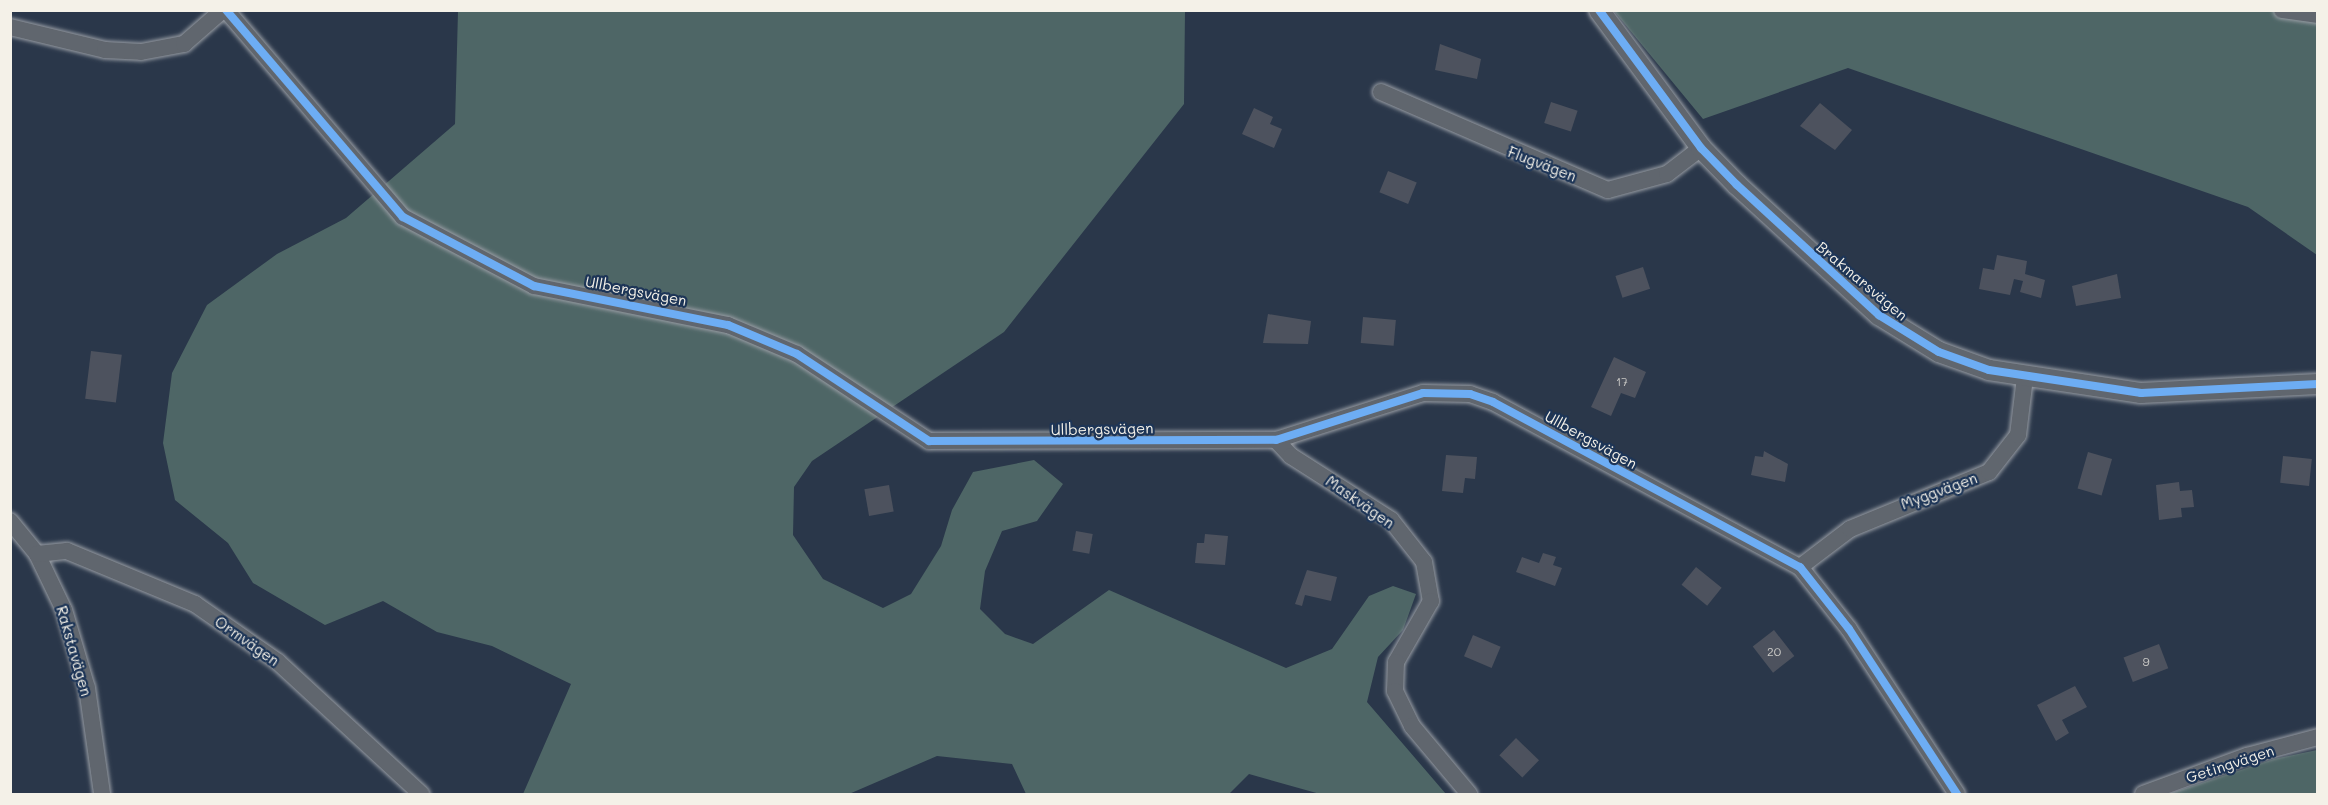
<!DOCTYPE html>
<html>
<head>
<meta charset="utf-8">
<style>
  body { margin:0 }
  #map { position:relative; width:2328px; height:805px; overflow:hidden; background:#2a374a; font-family:Mali,sans-serif }
  div>[style] { position:absolute }
  [style*='--x'] { left:calc(var(--x)*1px); top:calc(var(--y)*1px); width:calc(var(--w)*1px); rotate:calc(var(--a)*1deg) }
  .green>* { inset:0; background:#4e6666 }
  .building>* { inset:0; background:#4d525e; transform-origin:0 0 }
  .roads { filter:drop-shadow(0 0 2px #979ca3) drop-shadow(0 0 2px #979ca3) }
  .minor>* { height:16px; margin:-8px; padding:0 8px; transform-origin:8px; border-radius:8px; background:#60666e }
  .tertiary>* { height:20px; margin:-10px; padding:0 10px; transform-origin:10px; border-radius:10px; background:#60666e }
  .cycleway>* { height:8px; margin:-4px; padding:0 4px; transform-origin:4px; border-radius:4px; background:#6dadf4 }
  span { translate:-50% -50%; white-space:nowrap; text-align:center; line-height:1.15; -webkit-text-stroke:4.5px #1d3557; paint-order:stroke }
  .number-label { font-size:12px; color:#cac9c6 }
  .number-label span { -webkit-text-stroke-width:0 }
  .street-label { font-size:15px; color:#f4f1e8 }
  .frame { position:absolute; inset:0; border:12px solid #f4f1e8; pointer-events:none }
</style>
</head>
<body>
<div id="map">
  <div class="green">
    <i style="clip-path:polygon(458px 11px,1185px 11px,1184px 104px,1004px 332px,812px 461px,794px 487px,793px 535px,823px 579px,883px 608px,911px 594px,941px 546px,952px 510px,973px 472px,1034px 460px,1063px 484px,1037px 521px,1002px 531px,985px 571px,980px 609px,1005px 634px,1033px 644px,1109px 590px,1286px 668px,1332px 649px,1369px 596px,1393px 586px,1416px 594px,1403px 630px,1378px 657px,1367px 702px,1446px 794px,1320px 794px,1249px 774px,1229px 794px,1026px 794px,1012px 764px,937px 756px,849px 794px,523px 794px,571px 684px,492px 646px,437px 632px,383px 601px,325px 625px,253px 583px,228px 543px,175px 500px,163px 443px,172px 373px,207px 305px,277px 254px,346px 218px,455px 124px)"></i>
    <i style="clip-path:polygon(1614px 11px,2317px 11px,2317px 255px,2248px 207px,1848px 68px,1703px 119px)"></i>
    <i style="clip-path:polygon(2317px 750px,2317px 794px,2168px 794px,2274px 759px)"></i>
  </div>
  <div class="building">
    <i style="clip-path:polygon(1440px 44px,1481px 59px,1477px 79px,1435px 70px)"></i>
    <i style="left:1551px;top:102px;width:28px;height:22px;rotate:18deg"></i>
    <i style="clip-path:polygon(1820px 103px,1852px 130px,1835px 150px,1800px 126px)"></i>
    <i style="clip-path:polygon(1254px 108px,1273px 117px,1270px 124px,1282px 129px,1274px 148px,1242px 134px)"></i>
    <i style="left:1388px;top:171px;width:31px;height:23px;rotate:22deg"></i>
    <i style="clip-path:polygon(1997px 255px,2027px 261px,2025px 274px,2045px 280px,2041px 298px,2020px 292px,2023px 281px,2014px 279px,2010px 295px,1979px 289px,1983px 268px,1994px 270px)"></i>
    <i style="left:1643px;top:267px;width:23px;height:29px;rotate:72deg"></i>
    <i style="clip-path:polygon(2117px 274px,2121px 298px,2076px 306px,2072px 286px)"></i>
    <i style="clip-path:polygon(1268px 314px,1311px 321px,1308px 344px,1263px 343px)"></i>
    <i style="left:1363px;top:317px;width:33px;height:26px;rotate:5deg"></i>
    <i style="left:91px;top:351px;width:31px;height:48px;rotate:7deg"></i>
    <i style="clip-path:polygon(1614px 357px,1646px 372px,1635px 398px,1621px 393px,1611px 416px,1591px 407px)"></i>
    <i style="clip-path:polygon(1764px 451px,1788px 464px,1785px 482px,1751px 475px,1755px 456px,1763px 457px)"></i>
    <i style="left:2088px;top:452px;width:25px;height:38px;rotate:16deg"></i>
    <i style="clip-path:polygon(1446px 455px,1477px 457px,1475px 479px,1465px 478px,1463px 493px,1442px 491px)"></i>
    <i style="left:2283px;top:456px;width:29px;height:27px;rotate:6deg"></i>
    <i style="clip-path:polygon(2179px 482px,2180px 491px,2192px 490px,2194px 507px,2181px 508px,2182px 517px,2159px 520px,2156px 485px)"></i>
    <i style="left:889px;top:485px;width:27px;height:25px;rotate:80deg"></i>
    <i style="left:1076px;top:531px;width:17px;height:20px;rotate:10deg"></i>
    <i style="clip-path:polygon(1205px 534px,1228px 536px,1225px 565px,1195px 563px,1197px 543px,1204px 543px)"></i>
    <i style="clip-path:polygon(1543px 553px,1556px 557px,1553px 565px,1562px 568px,1555px 586px,1516px 572px,1522px 557px,1539px 563px)"></i>
    <i style="left:1696px;top:567px;width:33px;height:23px;rotate:39deg"></i>
    <i style="clip-path:polygon(1307px 570px,1337px 577px,1331px 601px,1305px 595px,1302px 606px,1295px 604px)"></i>
    <i style="left:1774px;top:630px;width:33px;height:27px;rotate:52deg"></i>
    <i style="left:1473px;top:635px;width:30px;height:23px;rotate:23deg"></i>
    <i style="left:2159px;top:644px;width:26px;height:38px;rotate:69deg"></i>
    <i style="clip-path:polygon(2075px 686px,2087px 707px,2062px 720px,2069px 733px,2056px 741px,2037px 705px)"></i>
    <i style="left:1516px;top:738px;width:32px;height:24px;rotate:44deg"></i>
  </div>
  <div class="roads">
    <div class="minor">
      <i style="--x:226;--y:10;--w:272;--a:49.5"></i>
      <i style="--x:403;--y:217;--w:148;--a:27.8"></i>
      <i style="--x:534;--y:286;--w:198;--a:11.4"></i>
      <i style="--x:728;--y:325;--w:75;--a:22.8"></i>
      <i style="--x:797;--y:354;--w:158;--a:33.4"></i>
      <i style="--x:929;--y:441;--w:347;--a:-0.2"></i>
      <i style="--x:1276;--y:440;--w:154;--a:-17.7"></i>
      <i style="--x:1423;--y:393;--w:47;--a:1.2"></i>
      <i style="--x:1470;--y:394;--w:24;--a:19"></i>
      <i style="--x:1493;--y:402;--w:349;--a:28.3"></i>
      <i style="--x:1800;--y:567;--w:79;--a:51.7"></i>
      <i style="--x:1849;--y:629;--w:197;--a:56.8"></i>
      <i style="--x:2282;--y:10;--w:36;--a:8"></i>
      <i style="--x:10;--y:27;--w:98;--a:13.6"></i>
      <i style="--x:105;--y:50;--w:36;--a:3"></i>
      <i style="--x:141;--y:52;--w:44;--a:-10.5"></i>
      <i style="--x:184;--y:44;--w:52;--a:-41.1"></i>
      <i style="--x:1381;--y:92;--w:247;--a:23.4"></i>
      <i style="--x:1608;--y:190;--w:61;--a:-15.2"></i>
      <i style="--x:1667;--y:174;--w:43;--a:-37.4"></i>
      <i style="--x:1276;--y:440;--w:22;--a:47"></i>
      <i style="--x:1291;--y:456;--w:119;--a:32.6"></i>
      <i style="--x:1391;--y:520;--w:53;--a:51.8"></i>
      <i style="--x:1424;--y:562;--w:40;--a:80"></i>
      <i style="--x:1431;--y:601;--w:70;--a:119.8"></i>
      <i style="--x:1396;--y:662;--w:29;--a:92"></i>
      <i style="--x:1395;--y:691;--w:39;--a:64"></i>
      <i style="--x:1412;--y:726;--w:89;--a:50"></i>
      <i style="--x:10;--y:521;--w:43;--a:50.7"></i>
      <i style="--x:37;--y:554;--w:62;--a:64.3"></i>
      <i style="--x:64;--y:610;--w:81;--a:73.6"></i>
      <i style="--x:87;--y:688;--w:107;--a:81.9"></i>
      <i style="--x:37;--y:554;--w:30;--a:-6"></i>
      <i style="--x:67;--y:551;--w:139;--a:22.5"></i>
      <i style="--x:195;--y:604;--w:101;--a:34.9"></i>
      <i style="--x:278;--y:662;--w:195;--a:42.7"></i>
      <i style="--x:1800;--y:567;--w:63;--a:-37.2"></i>
      <i style="--x:1850;--y:529;--w:150;--a:-22.3"></i>
      <i style="--x:1989;--y:472;--w:47;--a:-51.9"></i>
      <i style="--x:2018;--y:435;--w:58;--a:-83.1"></i>
      <i style="--x:2143;--y:794;--w:111;--a:-20.1"></i>
      <i style="--x:2247;--y:756;--w:73;--a:-15"></i>
    </div>
    <div class="tertiary">
      <i style="--x:1599;--y:10;--w:172;--a:53.5"></i>
      <i style="--x:1701;--y:148;--w:52;--a:45.8"></i>
      <i style="--x:1737;--y:185;--w:193;--a:42.5"></i>
      <i style="--x:1879;--y:315;--w:70;--a:31.7"></i>
      <i style="--x:1939;--y:352;--w:53;--a:19.8"></i>
      <i style="--x:1989;--y:370;--w:154;--a:8.6"></i>
      <i style="--x:2141;--y:393;--w:177;--a:-2.9"></i>
    </div>
  </div>
  <div class="cycleway">
    <i style="--x:226;--y:10;--w:272;--a:49.5"></i>
    <i style="--x:403;--y:217;--w:148;--a:27.8"></i>
    <i style="--x:534;--y:286;--w:198;--a:11.4"></i>
    <i style="--x:728;--y:325;--w:75;--a:22.8"></i>
    <i style="--x:797;--y:354;--w:158;--a:33.4"></i>
    <i style="--x:929;--y:441;--w:347;--a:-0.2"></i>
    <i style="--x:1276;--y:440;--w:154;--a:-17.7"></i>
    <i style="--x:1423;--y:393;--w:47;--a:1.2"></i>
    <i style="--x:1470;--y:394;--w:24;--a:19"></i>
    <i style="--x:1493;--y:402;--w:349;--a:28.3"></i>
    <i style="--x:1800;--y:567;--w:79;--a:51.7"></i>
    <i style="--x:1849;--y:629;--w:197;--a:56.8"></i>
    <i style="--x:1599;--y:10;--w:172;--a:53.5"></i>
    <i style="--x:1701;--y:148;--w:52;--a:45.8"></i>
    <i style="--x:1737;--y:185;--w:193;--a:42.5"></i>
    <i style="--x:1879;--y:315;--w:70;--a:31.7"></i>
    <i style="--x:1939;--y:352;--w:53;--a:19.8"></i>
    <i style="--x:1989;--y:370;--w:154;--a:8.6"></i>
    <i style="--x:2141;--y:393;--w:177;--a:-2.9"></i>
  </div>
  <div class="number-label">
    <span style="left:1622px;top:382px">17</span>
    <span style="left:1774px;top:652px">20</span>
    <span style="left:2146px;top:662px">9</span>
  </div>
  <div class="street-label">
    <span style="left:1542px;top:164px;rotate:21deg">Flugvägen</span>
    <span style="left:1862px;top:281px;rotate:40deg">Brakmarsvägen</span>
    <span style="left:636px;top:291px;rotate:11deg">Ullbergsvägen</span>
    <span style="left:1102px;top:429px;rotate:-1deg">Ullbergsvägen</span>
    <span style="left:1591px;top:440px;rotate:29deg">Ullbergsvägen</span>
    <span style="left:1939px;top:491px;rotate:-20deg">Myggvägen</span>
    <span style="left:1360px;top:502px;rotate:35deg">Maskvägen</span>
    <span style="left:247px;top:641px;rotate:35deg">Ormvägen</span>
    <span style="left:74px;top:651px;rotate:74deg">Rakstavägen</span>
    <span style="left:2230px;top:764px;rotate:-18deg">Getingvägen</span>
  </div>
  <div class="frame"></div>
</div>
</body>
</html>
